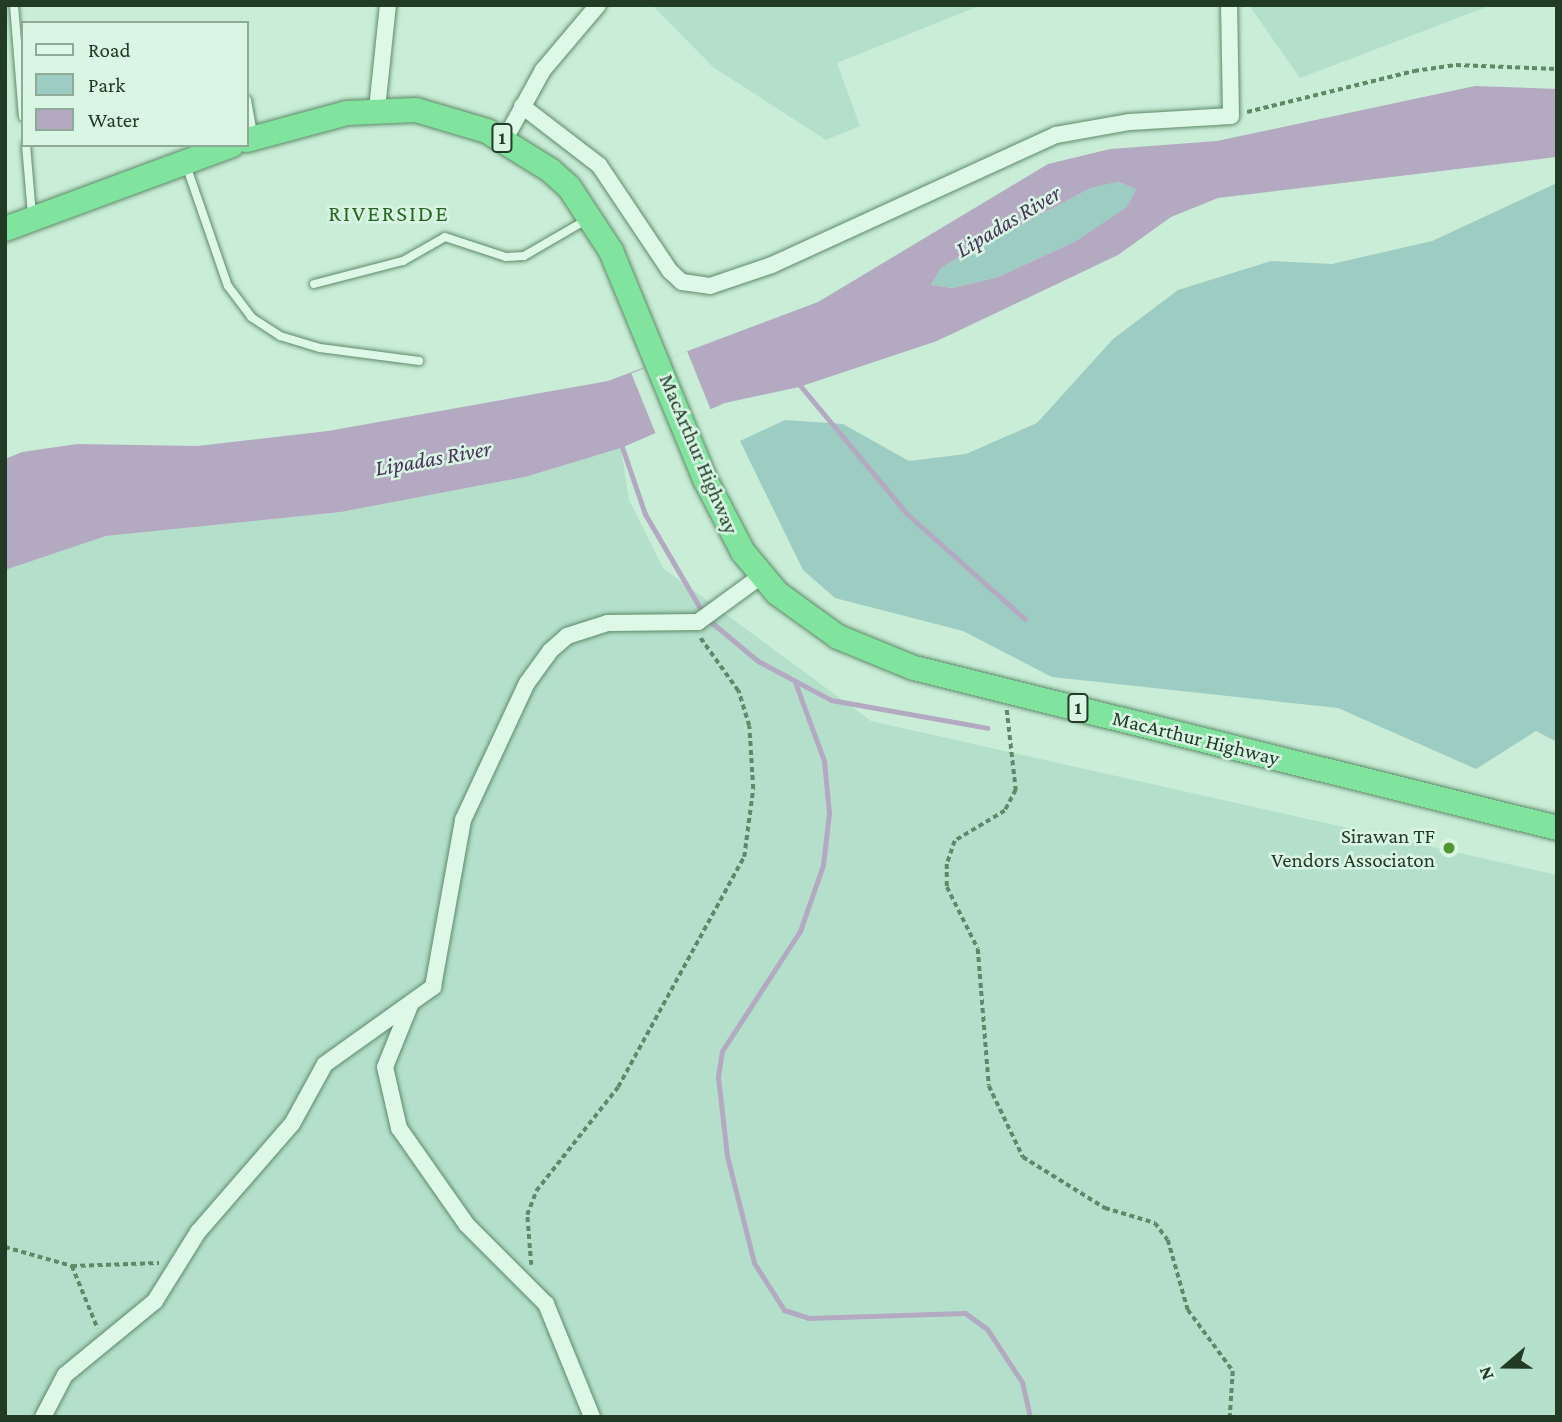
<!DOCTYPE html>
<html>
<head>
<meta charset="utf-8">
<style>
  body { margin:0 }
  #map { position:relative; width:1562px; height:1422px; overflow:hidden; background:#c9edd7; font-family:"Crimson Pro",serif }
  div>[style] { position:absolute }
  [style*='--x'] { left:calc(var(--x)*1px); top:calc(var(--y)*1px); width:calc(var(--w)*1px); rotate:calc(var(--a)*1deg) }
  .farmland>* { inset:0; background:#b4e0cb }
  .green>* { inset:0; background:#9dccc2 }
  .water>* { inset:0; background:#b3aac2 }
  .pier>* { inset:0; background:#c9edd7; transform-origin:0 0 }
  .stream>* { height:5px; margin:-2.5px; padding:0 2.5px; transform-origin:2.5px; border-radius:2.5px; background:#b3aac2 }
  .path>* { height:3.5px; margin-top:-1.75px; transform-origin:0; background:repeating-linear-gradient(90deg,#5e8a68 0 5px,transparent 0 8.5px) }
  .roads { filter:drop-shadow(0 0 2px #5e8a68) drop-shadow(0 0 2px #5e8a68) }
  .service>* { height:8px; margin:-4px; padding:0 4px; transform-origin:4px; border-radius:4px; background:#ddf8e7 }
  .minor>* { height:16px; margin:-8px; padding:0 8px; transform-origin:8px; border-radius:8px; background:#ddf8e7 }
  .trunk>* { height:24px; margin:-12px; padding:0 12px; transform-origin:12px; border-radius:12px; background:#80e39e }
  .dots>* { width:19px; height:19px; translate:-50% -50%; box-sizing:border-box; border:4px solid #d9f5e4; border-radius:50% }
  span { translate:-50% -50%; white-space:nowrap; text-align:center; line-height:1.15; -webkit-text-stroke:5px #d9f5e4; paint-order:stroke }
  .shield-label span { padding:2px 5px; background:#d9f5e4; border:2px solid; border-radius:5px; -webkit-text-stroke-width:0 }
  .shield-label { font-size:19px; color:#213b25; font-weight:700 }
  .street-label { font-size:21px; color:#213b25 }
  .poi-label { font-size:21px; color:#213b25 }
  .right { translate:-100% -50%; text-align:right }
  .neighbourhood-label { font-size:23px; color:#296622; letter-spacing:2px }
  .water-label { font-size:23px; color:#4a315a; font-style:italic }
  .frame { position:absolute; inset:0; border:7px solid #213b25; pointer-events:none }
  .legend { position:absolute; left:21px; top:21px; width:228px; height:126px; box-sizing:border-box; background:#d9f5e4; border:2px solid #8fab98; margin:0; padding:9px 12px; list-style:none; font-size:21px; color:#213b25 }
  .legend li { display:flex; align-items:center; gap:14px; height:35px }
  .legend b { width:35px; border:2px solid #8fab98 }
  .north { position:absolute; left:1471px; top:1331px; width:70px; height:70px; -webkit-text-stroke:5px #d9f5e4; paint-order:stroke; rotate:250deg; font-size:19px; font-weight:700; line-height:28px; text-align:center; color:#213b25 }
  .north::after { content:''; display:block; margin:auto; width:24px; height:32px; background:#213b25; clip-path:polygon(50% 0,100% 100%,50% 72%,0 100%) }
</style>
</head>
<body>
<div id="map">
  <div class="farmland">
    <i style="clip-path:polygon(652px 5px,981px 5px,837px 63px,860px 126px,826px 140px,713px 67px)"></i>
    <i style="clip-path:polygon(1249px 5px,1492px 5px,1300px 78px)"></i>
    <i style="clip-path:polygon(621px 448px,629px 500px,663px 568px,871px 721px,1557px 875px,1557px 1417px,5px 1417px,5px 570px,106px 536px,341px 512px,525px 477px)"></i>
  </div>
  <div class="green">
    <i style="clip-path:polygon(1118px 182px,1136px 189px,1127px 208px,1076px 241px,998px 277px,953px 288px,931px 285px,941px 268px,958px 258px,1091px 188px)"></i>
    <i style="clip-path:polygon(1557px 183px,1557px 742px,1536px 731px,1476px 769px,1338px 708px,1052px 677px,963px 631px,835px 598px,803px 570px,740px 441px,785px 420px,843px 424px,909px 461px,966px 454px,1037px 423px,1113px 339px,1178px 290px,1271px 261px,1332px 264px,1432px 241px)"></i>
  </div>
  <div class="water">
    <i style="clip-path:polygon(evenodd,1475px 86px,1557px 89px,1557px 157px,1218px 198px,1171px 217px,1118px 255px,937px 341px,799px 387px,725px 403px,621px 448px,525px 477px,341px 512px,106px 536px,5px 570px,5px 459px,22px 452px,77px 444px,197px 446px,328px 431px,608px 381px,818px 302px,1048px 164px,1110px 149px,1217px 141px,1475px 86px,1118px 182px,1136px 189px,1127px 207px,1076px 241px,998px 277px,953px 288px,931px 285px,941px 268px,958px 258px,1091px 188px,1118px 182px)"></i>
  </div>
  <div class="pier">
    <i style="left:687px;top:351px;width:67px;height:60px;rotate:68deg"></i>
  </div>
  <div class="stream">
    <i style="--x:798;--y:383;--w:170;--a:50.2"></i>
    <i style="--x:907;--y:514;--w:158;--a:41.7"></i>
    <i style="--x:621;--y:444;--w:74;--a:71.1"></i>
    <i style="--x:645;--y:514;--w:111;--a:59.7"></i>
    <i style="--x:711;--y:622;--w:61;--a:39.7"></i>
    <i style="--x:758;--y:661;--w:83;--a:28.1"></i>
    <i style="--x:831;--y:700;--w:159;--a:10.1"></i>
    <i style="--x:795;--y:682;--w:84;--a:69.8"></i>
    <i style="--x:824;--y:761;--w:52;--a:84.5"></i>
    <i style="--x:829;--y:813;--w:52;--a:96.6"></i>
    <i style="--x:823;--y:865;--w:70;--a:109.2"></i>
    <i style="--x:800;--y:931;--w:143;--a:123"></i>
    <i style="--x:722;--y:1051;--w:26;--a:99"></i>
    <i style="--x:718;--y:1077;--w:80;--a:83.5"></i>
    <i style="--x:727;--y:1156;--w:110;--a:75.8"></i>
    <i style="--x:754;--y:1263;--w:56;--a:57.4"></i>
    <i style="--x:784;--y:1310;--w:25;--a:18"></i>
    <i style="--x:808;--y:1318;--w:157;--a:-1.8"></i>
    <i style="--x:965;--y:1313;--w:27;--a:36"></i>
    <i style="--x:987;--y:1329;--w:64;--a:56.6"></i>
    <i style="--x:1022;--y:1382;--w:36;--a:77"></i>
  </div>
  <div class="path">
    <i style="--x:1247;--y:112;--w:172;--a:-13.8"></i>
    <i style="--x:1414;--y:71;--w:42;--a:-8.1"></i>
    <i style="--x:1456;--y:65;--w:101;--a:2.3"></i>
    <i style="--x:1007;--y:710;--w:81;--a:83.6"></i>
    <i style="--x:1016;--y:790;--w:24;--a:118"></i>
    <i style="--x:1005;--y:811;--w:58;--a:149"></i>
    <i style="--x:955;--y:841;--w:24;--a:109"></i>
    <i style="--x:947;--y:864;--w:23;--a:90"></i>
    <i style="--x:947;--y:887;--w:69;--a:63.4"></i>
    <i style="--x:978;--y:949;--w:137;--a:85.4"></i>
    <i style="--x:989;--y:1086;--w:79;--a:64.4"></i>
    <i style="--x:1023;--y:1157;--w:97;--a:31.9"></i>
    <i style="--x:1105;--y:1208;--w:52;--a:16.7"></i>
    <i style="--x:1155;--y:1223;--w:21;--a:53"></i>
    <i style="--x:1168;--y:1240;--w:73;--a:74.1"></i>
    <i style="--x:1188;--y:1310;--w:76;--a:53.6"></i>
    <i style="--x:1233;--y:1371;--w:46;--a:93.7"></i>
    <i style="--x:5;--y:1247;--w:70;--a:15.8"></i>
    <i style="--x:72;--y:1266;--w:87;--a:-2"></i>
    <i style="--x:531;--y:1265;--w:50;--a:-94.6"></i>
    <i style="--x:527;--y:1215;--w:26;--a:-69"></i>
    <i style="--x:536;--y:1191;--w:132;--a:-51.7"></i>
    <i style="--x:618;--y:1087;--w:262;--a:-61.3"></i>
    <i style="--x:744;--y:857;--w:69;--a:-82.5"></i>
    <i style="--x:753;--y:789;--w:63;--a:-93.6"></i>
    <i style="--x:749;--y:726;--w:37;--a:-107"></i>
    <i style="--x:738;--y:691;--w:65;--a:-125.6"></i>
    <i style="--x:72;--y:1266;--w:68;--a:67.6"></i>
  </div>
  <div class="roads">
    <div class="service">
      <i style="--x:14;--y:5;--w:112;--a:85.4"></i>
      <i style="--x:247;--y:100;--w:35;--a:80"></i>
      <i style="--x:26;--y:145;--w:70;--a:85.1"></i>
      <i style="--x:186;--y:165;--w:128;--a:70.9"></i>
      <i style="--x:228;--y:286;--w:39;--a:53"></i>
      <i style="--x:251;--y:317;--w:35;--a:33"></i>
      <i style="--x:280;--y:336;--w:42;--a:16.7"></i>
      <i style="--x:320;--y:348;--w:100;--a:7.5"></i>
      <i style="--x:314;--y:284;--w:92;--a:-14.5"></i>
      <i style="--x:403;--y:261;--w:48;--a:-29.7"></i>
      <i style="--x:445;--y:237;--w:64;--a:18.2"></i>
      <i style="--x:506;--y:257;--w:18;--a:-3"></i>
      <i style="--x:524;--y:256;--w:72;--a:-30.1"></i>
    </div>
    <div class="minor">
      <i style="--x:522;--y:106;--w:97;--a:37.5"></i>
      <i style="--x:599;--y:165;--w:128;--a:56.2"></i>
      <i style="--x:670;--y:271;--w:16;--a:43"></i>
      <i style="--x:682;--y:282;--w:28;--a:8"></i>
      <i style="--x:710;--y:286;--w:65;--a:-18.7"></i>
      <i style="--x:772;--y:265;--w:312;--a:-24.6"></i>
      <i style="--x:1056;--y:135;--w:75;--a:-10"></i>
      <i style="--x:1130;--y:122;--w:101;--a:-3.4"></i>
      <i style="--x:1231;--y:116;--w:111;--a:-91"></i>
      <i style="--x:377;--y:109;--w:105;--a:-84"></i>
      <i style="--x:505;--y:139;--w:79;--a:-61.2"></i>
      <i style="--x:543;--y:70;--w:85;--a:-49.8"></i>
      <i style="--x:411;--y:1003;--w:69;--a:112.1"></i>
      <i style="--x:385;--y:1067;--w:63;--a:77.1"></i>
      <i style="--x:399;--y:1128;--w:118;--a:55"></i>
      <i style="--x:467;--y:1225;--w:112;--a:45"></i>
      <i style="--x:546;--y:1304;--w:122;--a:67.8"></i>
      <i style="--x:43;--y:1417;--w:47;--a:-62.4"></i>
      <i style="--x:65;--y:1375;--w:117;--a:-39.4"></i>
      <i style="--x:155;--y:1301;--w:81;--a:-58.1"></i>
      <i style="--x:198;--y:1232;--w:143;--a:-49"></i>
      <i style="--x:292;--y:1124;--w:68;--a:-61.2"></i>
      <i style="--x:325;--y:1064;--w:133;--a:-35.5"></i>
      <i style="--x:433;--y:987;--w:170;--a:-79.8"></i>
      <i style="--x:463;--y:820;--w:151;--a:-65"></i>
      <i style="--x:527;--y:683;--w:39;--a:-54"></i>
      <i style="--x:550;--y:651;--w:23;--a:-41"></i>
      <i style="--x:567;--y:636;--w:43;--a:-17.6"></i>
      <i style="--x:608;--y:623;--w:90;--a:-0.6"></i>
      <i style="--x:698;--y:622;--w:78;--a:-36.1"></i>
    </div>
    <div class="trunk">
      <i style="--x:247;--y:140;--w:104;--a:-15.1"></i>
      <i style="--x:347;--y:113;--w:69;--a:-2.5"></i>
      <i style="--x:416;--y:110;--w:74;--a:16.5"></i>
      <i style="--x:487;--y:131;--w:74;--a:31.8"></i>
      <i style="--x:550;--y:170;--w:25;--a:42"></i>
      <i style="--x:569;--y:187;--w:77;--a:56.7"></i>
      <i style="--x:611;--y:251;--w:249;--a:67.6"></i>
      <i style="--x:706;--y:481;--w:80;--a:62.5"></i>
      <i style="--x:743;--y:552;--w:53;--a:50.3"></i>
      <i style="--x:777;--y:593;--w:75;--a:35.8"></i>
      <i style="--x:838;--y:637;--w:82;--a:22.2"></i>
      <i style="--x:914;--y:668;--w:663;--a:13.97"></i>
      <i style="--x:5;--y:229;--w:242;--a:-20.3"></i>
    </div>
  </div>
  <div class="dots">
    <i style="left:1449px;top:848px;background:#519730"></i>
  </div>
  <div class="shield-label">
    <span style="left:502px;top:138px">1</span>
    <span style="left:1078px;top:708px">1</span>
  </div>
  <div class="street-label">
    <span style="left:699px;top:454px;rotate:67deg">MacArthur Highway</span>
    <span style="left:1196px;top:738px;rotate:14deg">MacArthur Highway</span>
  </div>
  <div class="poi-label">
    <span class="right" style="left:1435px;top:848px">Sirawan TF<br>Vendors Associaton</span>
  </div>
  <div class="neighbourhood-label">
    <span style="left:389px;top:213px">RIVERSIDE</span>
  </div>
  <div class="water-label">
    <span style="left:1008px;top:221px;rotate:-31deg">Lipadas River</span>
    <span style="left:433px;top:458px;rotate:-10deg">Lipadas River</span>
  </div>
  <div class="frame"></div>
  <ul class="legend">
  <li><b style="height:9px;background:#ddf8e7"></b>Road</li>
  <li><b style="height:19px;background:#9dccc2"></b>Park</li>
  <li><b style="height:19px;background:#b3aac2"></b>Water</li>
  </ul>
  <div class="north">N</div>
</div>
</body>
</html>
